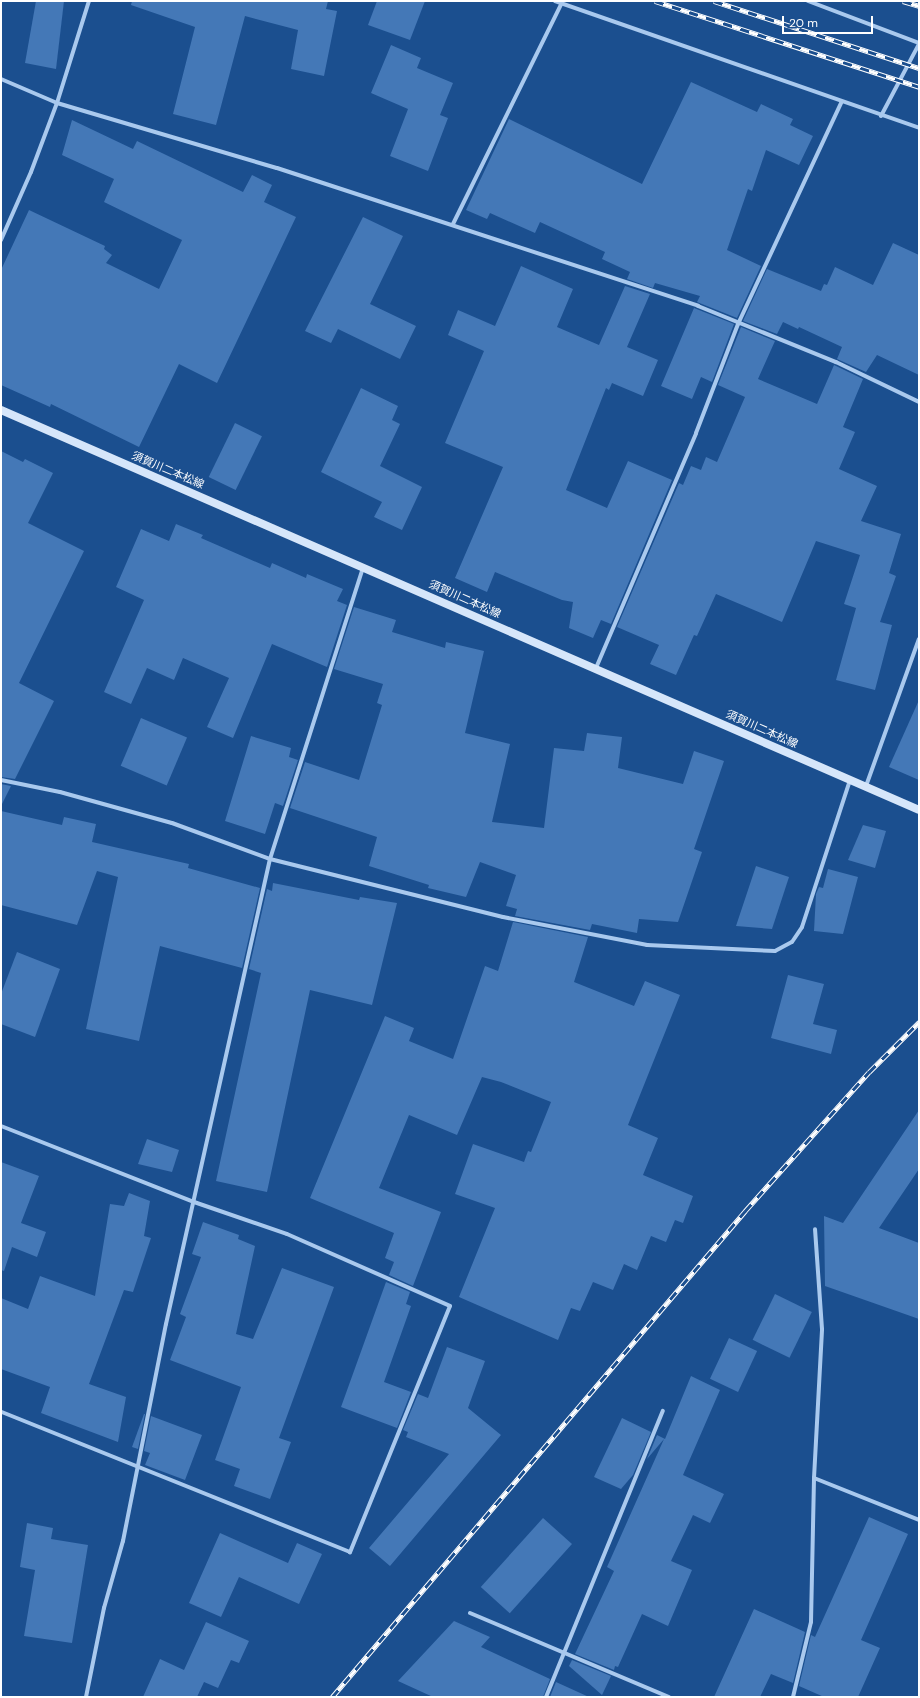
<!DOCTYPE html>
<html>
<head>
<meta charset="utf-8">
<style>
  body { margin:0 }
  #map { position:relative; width:920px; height:1698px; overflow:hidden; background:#1b4f8f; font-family:"DM Sans","Noto Sans JP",sans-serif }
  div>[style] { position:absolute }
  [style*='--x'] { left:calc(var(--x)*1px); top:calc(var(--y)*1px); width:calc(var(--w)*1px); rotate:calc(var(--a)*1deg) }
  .building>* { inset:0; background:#4478b7; transform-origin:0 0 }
  .street>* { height:4px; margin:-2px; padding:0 2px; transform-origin:2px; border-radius:2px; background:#a9c9ee }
  .secondary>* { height:8px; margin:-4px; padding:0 4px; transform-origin:4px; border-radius:4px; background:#d6e6fa }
  .rail>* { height:4.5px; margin-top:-2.25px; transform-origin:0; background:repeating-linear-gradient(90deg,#1b4f8f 0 9px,#fff 0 18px); box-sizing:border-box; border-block:1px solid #fff }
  span { translate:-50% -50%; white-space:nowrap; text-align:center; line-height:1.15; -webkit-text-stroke:3px #1b4f8f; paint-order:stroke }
  .street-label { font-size:11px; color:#fff }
  .frame { position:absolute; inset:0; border:2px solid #fff; pointer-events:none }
  .scale { position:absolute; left:782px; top:16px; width:91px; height:18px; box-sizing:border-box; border:2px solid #fff; border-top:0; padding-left:5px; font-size:12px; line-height:14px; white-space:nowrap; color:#fff; -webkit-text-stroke:3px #1b4f8f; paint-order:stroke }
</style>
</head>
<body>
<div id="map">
  <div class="building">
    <i style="clip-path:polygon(36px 1px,64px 1px,56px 69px,25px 63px)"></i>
    <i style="clip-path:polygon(132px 1px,328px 1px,326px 9px,337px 11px,324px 76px,291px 69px,298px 30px,245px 16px,216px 125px,173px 114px,195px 27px,131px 5px)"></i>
    <i style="clip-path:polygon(377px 1px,425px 1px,410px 40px,368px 25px)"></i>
    <i style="clip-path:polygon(391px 45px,421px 58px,417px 68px,453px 83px,440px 115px,448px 118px,428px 171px,390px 156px,408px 109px,371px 93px)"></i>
    <i style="clip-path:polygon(691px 82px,757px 112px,761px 104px,793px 119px,790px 125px,813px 136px,799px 165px,766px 150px,752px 191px,748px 189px,727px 250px,761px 266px,737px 318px,697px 302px,700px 296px,655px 283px,653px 288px,627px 279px,630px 272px,602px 259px,605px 252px,540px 222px,535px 233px,490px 213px,487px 219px,466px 210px,509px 119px,642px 184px)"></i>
    <i style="clip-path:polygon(72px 120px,133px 149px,137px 141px,243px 192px,252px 175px,272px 185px,264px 202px,296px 217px,217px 383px,179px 364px,139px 447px,51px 404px,50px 407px,1px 385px,1px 270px,29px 210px,105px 246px,104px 249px,112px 255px,106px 263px,159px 289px,182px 240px,104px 202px,114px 179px,62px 155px)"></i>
    <i style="clip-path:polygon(363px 217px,403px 236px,370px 304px,416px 326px,400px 359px,338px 329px,331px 343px,305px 331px)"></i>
    <i style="clip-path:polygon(893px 243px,919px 255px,919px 375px,877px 355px,866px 372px,837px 359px,842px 347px,799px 327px,798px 329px,783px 322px,777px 334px,743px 321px,767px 269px,821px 291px,824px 284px,827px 285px,835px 267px,873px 285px)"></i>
    <i style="clip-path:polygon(521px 266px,573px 289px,557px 327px,599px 345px,625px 286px,650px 294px,627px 347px,658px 360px,643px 396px,612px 383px,609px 390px,606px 388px,566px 490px,607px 508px,628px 461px,672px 480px,611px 624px,601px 620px,593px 638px,569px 628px,573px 602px,562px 600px,495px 572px,487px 592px,455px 578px,503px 467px,445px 443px,484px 351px,448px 335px,458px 310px,495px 326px)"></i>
    <i style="clip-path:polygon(694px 308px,734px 324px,712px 382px,701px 377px,692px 399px,661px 386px)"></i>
    <i style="clip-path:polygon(741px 327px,775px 341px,758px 379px,817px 404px,834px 365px,863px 379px,843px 427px,855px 432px,839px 469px,877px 486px,861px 521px,901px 534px,889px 573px,896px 576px,880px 622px,892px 625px,875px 690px,836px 680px,856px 608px,844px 604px,860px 555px,816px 541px,782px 622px,716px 594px,697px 636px,694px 635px,676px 675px,650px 664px,659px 645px,617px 627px,679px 483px,683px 485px,691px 466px,701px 470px,706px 457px,717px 462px,745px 397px,718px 385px)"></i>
    <i style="clip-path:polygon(361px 388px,398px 406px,392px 420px,400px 424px,380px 466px,422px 487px,402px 530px,374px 517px,382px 502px,321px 472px)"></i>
    <i style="left:235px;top:423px;width:30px;height:60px;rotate:26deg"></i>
    <i style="clip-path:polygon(1px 451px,23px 462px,25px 459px,53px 473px,28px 523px,84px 551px,19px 683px,54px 701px,15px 779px,1px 777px)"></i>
    <i style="clip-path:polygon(176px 524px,203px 535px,201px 538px,270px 568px,272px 563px,306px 578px,307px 574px,343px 589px,337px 601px,347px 605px,327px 667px,272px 644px,233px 738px,207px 727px,229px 678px,183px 658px,174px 680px,147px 668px,131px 704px,104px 692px,144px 600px,116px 587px,141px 529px,169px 541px)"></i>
    <i style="clip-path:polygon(354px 607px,396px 620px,392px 632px,445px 648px,446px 642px,484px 651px,465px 733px,510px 744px,492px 822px,544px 828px,554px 748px,584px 751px,587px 733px,622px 737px,618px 768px,683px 784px,694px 751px,724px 761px,694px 849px,702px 852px,678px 922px,639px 919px,637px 933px,592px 924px,590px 930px,515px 916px,517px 909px,506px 906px,516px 875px,480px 862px,466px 897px,428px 888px,429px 885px,369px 866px,377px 837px,290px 808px,305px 762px,359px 780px,382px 705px,377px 703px,383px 684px,334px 669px)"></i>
    <i style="clip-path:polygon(919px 700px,919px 780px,889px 767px)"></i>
    <i style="left:141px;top:718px;width:50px;height:52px;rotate:23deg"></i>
    <i style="clip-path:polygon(251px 736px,291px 748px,289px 757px,298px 760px,283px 806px,275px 803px,265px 834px,225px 821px)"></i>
    <i style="clip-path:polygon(1px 784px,11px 786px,1px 806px)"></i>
    <i style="clip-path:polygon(1px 811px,62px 825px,64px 817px,96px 824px,92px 842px,189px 864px,188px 868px,260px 888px,242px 968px,160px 946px,139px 1041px,86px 1029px,118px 877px,97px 871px,77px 925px,1px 905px)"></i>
    <i style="clip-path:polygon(863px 825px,886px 831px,875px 868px,848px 860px)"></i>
    <i style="clip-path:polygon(756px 866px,789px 877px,772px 929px,736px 926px)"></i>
    <i style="clip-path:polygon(828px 869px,858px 877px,843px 934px,814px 931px,816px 894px,819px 887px,823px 888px)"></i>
    <i style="clip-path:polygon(273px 883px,359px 900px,360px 897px,397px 903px,372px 1005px,310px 990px,267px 1192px,216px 1181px,261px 973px,249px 969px,267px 889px,272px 891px)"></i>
    <i style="clip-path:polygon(513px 922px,588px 937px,574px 982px,634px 1006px,645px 981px,680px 995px,628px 1125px,658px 1138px,643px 1175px,693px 1196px,683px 1223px,675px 1220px,666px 1242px,651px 1236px,637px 1270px,624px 1264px,613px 1290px,593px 1282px,580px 1311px,571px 1308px,558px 1340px,459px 1297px,495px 1208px,455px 1194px,473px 1144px,524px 1162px,528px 1151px,531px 1152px,551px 1102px,501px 1082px,482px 1077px,457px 1135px,409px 1115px,379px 1188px,441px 1212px,413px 1286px,389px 1275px,394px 1262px,385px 1258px,394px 1233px,310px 1198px,385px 1016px,414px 1028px,409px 1041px,453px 1059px,485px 966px,498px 971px)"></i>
    <i style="clip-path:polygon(17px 952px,60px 969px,35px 1037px,1px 1024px,1px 994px)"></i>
    <i style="clip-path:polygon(788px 975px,824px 984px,813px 1024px,837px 1030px,831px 1054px,771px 1038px)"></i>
    <i style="clip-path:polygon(919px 1110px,919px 1169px,879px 1228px,919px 1243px,919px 1319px,825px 1286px,824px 1216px,843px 1223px)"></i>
    <i style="clip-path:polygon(147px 1139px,179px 1150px,172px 1172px,138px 1164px)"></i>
    <i style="clip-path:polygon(1px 1162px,39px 1176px,21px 1223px,46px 1232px,37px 1257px,12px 1247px,4px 1271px,1px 1270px)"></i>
    <i style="clip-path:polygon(129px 1193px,150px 1201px,144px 1236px,151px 1238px,133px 1292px,124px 1290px,89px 1384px,126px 1397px,118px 1442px,41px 1413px,50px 1387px,1px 1369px,1px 1298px,28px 1309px,40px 1276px,95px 1296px,110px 1204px,124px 1206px)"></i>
    <i style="clip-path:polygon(203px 1222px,239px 1235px,238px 1239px,255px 1246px,236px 1334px,253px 1339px,282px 1268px,334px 1287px,279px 1438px,291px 1442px,270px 1499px,234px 1486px,240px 1469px,215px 1460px,241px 1387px,170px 1360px,186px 1317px,180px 1314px,201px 1257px,192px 1254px)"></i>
    <i style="clip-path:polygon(386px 1282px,410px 1292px,406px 1304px,411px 1306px,384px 1382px,411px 1392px,397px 1428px,341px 1407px)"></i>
    <i style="left:775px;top:1294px;width:41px;height:51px;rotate:26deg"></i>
    <i style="left:729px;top:1338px;width:31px;height:45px;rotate:25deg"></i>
    <i style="clip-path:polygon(447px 1347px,485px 1361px,468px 1408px,501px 1435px,390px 1566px,369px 1548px,449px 1454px,406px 1437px,408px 1432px,403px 1430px,418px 1394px,428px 1398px)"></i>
    <i style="clip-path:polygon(691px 1376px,720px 1390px,683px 1475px,724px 1494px,710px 1523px,693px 1515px,671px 1561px,692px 1570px,668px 1626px,642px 1614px,618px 1667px,615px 1666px,614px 1670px,575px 1654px,614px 1571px,607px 1567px,664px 1439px,647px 1459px,657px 1435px,665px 1439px)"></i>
    <i style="clip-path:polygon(144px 1414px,145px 1414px,138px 1449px,132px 1447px)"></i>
    <i style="clip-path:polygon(151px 1416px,202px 1435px,185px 1480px,145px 1465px,150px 1453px,144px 1451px)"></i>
    <i style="clip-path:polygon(622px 1418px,651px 1432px,633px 1475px,621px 1489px,594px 1477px)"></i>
    <i style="clip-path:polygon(869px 1517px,908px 1534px,861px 1640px,880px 1648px,858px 1697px,824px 1697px,799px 1686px,811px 1635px,815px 1637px)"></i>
    <i style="left:543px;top:1518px;width:39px;height:93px;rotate:42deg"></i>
    <i style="clip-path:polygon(27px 1523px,53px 1528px,51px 1539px,88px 1545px,72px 1643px,24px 1636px,35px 1570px,20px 1567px)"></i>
    <i style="clip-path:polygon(220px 1533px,288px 1563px,297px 1543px,322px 1554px,299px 1604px,239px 1577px,221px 1617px,189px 1603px)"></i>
    <i style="clip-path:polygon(754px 1609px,805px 1632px,793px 1683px,771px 1674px,760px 1697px,714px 1697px)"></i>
    <i style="clip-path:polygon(454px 1621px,490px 1637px,481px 1647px,550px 1679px,543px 1697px,433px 1697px,398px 1681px)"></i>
    <i style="clip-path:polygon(206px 1622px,249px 1641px,239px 1663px,231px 1660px,218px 1688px,204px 1682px,197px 1697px,143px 1697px,160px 1659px,184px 1670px)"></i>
    <i style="clip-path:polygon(572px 1660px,611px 1676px,602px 1695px,569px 1666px)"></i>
    <i style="clip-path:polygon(556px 1682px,589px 1697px,550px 1697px)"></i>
  </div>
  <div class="street">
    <i style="--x:555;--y:1;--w:386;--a:19.2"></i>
    <i style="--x:808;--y:1;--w:119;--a:20.7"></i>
    <i style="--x:1;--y:79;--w:61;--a:23.2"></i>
    <i style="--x:57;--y:103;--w:229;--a:16.5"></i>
    <i style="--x:277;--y:168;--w:443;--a:18.1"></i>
    <i style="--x:698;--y:306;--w:149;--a:22.1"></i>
    <i style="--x:836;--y:362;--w:92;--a:25.7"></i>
    <i style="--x:881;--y:116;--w:81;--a:-62.2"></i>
    <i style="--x:453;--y:224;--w:247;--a:-63.8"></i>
    <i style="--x:1;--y:240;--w:74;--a:-66.2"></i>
    <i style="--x:31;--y:172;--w:74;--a:-69.4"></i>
    <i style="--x:57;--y:103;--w:107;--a:-72.6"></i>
    <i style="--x:596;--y:668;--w:255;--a:-66.9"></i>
    <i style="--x:696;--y:433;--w:117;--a:-68.9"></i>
    <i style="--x:738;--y:324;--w:244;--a:-65"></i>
    <i style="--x:1;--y:780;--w:60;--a:11.5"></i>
    <i style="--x:60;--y:792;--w:116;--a:15.5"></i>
    <i style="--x:172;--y:823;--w:104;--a:20.2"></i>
    <i style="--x:270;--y:859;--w:240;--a:14"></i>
    <i style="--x:503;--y:917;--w:147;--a:11"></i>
    <i style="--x:647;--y:945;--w:128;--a:2.7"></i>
    <i style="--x:775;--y:951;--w:19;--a:-28"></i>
    <i style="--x:792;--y:942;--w:18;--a:-56"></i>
    <i style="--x:802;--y:927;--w:155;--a:-71.9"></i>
    <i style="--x:866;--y:786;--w:156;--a:-70.2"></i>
    <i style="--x:1;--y:1126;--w:207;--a:21.5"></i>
    <i style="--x:194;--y:1202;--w:98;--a:19"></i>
    <i style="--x:287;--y:1234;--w:178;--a:23.8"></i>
    <i style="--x:450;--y:1306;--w:266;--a:112.1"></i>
    <i style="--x:350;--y:1552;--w:376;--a:-158.1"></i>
    <i style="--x:814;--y:1478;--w:113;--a:21.8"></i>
    <i style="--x:470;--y:1613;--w:216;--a:22.9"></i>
    <i style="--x:86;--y:1697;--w:91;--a:-78.6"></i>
    <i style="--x:104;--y:1608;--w:70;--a:-74.2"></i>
    <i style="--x:123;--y:1541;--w:221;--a:-78.8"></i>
    <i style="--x:166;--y:1324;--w:476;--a:-77.4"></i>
    <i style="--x:270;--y:859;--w:306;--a:-72.3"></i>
    <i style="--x:546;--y:1697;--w:309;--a:-67.8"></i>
    <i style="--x:793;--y:1697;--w:77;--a:-76.5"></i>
    <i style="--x:811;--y:1622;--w:144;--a:-88.8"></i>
    <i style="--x:814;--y:1478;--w:149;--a:-86.9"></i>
    <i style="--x:822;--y:1329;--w:100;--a:-94"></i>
  </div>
  <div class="secondary">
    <i style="--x:1;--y:410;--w:1001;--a:23.54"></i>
  </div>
  <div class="rail">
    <i style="--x:655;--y:1;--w:278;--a:18"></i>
    <i style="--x:714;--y:1;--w:216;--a:18.1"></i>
    <i style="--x:903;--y:1;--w:17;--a:17"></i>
    <i style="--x:332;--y:1697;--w:638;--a:-49.64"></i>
    <i style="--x:745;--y:1211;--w:186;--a:-48.3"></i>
    <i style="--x:869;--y:1072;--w:71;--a:-45"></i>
  </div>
  <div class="street-label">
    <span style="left:168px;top:470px;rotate:23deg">須賀川二本松線</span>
    <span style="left:465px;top:599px;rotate:24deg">須賀川二本松線</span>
    <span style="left:762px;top:729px;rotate:24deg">須賀川二本松線</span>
  </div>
  <div class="frame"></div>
  <div class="scale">20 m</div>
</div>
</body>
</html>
